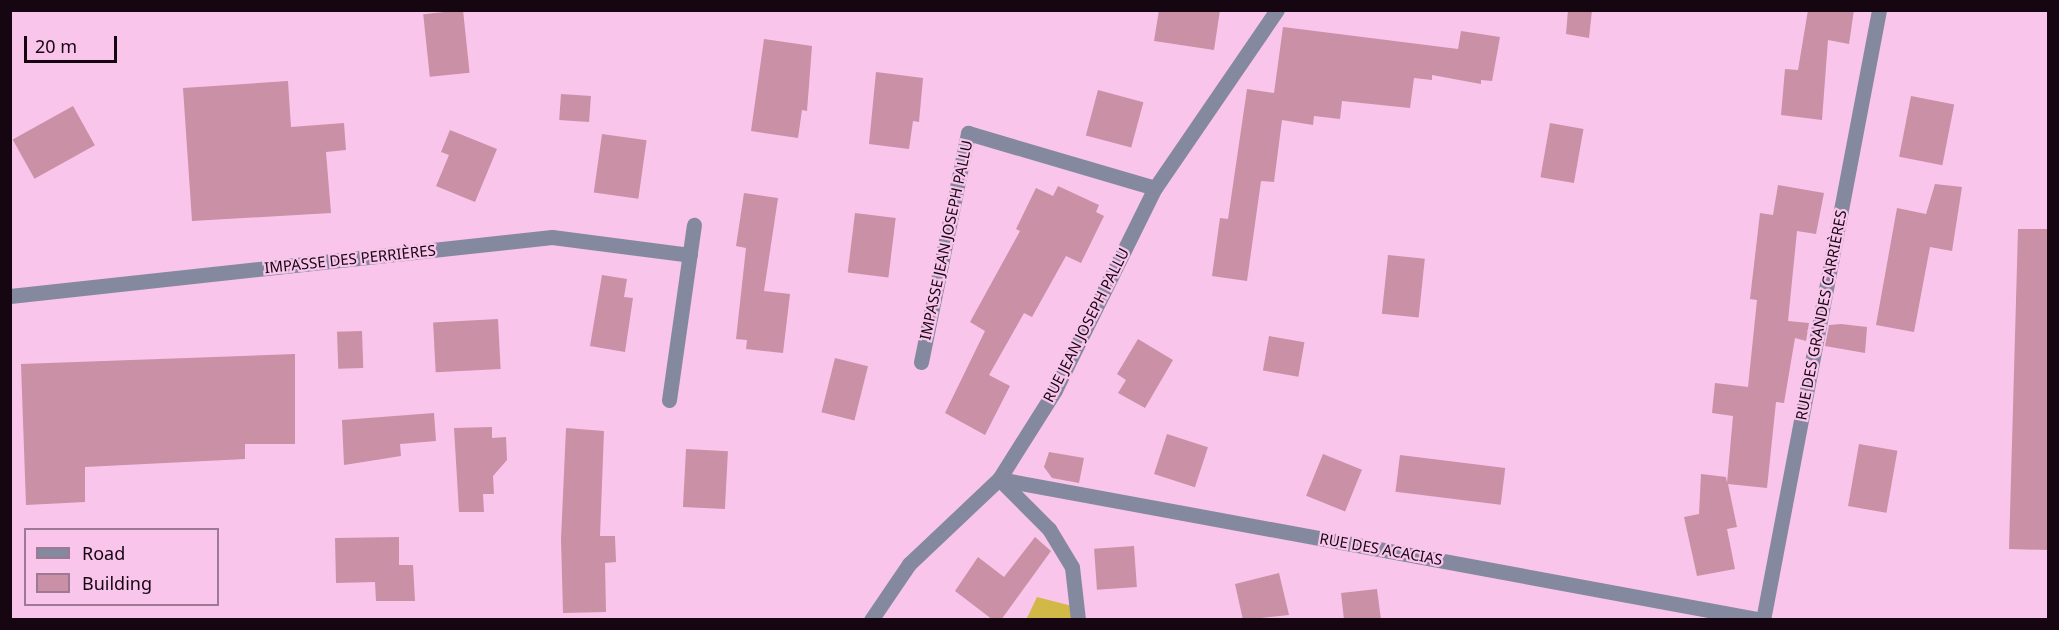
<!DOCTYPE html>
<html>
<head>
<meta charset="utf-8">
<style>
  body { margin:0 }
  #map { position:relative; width:2059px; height:630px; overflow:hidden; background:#f9c5eb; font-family:"Noto Sans",sans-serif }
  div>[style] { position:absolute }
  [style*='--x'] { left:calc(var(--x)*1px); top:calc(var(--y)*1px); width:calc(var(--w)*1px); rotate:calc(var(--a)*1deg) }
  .green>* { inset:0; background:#d2b847 }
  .building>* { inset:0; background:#ca90a5; transform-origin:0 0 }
  .minor>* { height:15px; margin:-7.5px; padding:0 7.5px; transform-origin:7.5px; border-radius:7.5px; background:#84899f }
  span { translate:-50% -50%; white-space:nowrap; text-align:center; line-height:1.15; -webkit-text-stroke:4.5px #f9c5eb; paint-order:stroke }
  .street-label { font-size:15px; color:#160612 }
  .frame { position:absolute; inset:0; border:12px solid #160612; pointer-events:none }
  .legend { position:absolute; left:24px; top:528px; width:195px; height:78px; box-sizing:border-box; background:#f9c5eb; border:2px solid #9e7994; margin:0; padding:8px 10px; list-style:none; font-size:18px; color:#160612 }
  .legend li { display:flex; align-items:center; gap:12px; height:30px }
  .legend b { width:30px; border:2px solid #9e7994 }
  .scale { position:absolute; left:24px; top:36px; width:93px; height:27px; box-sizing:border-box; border:3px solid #160612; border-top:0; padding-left:8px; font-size:18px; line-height:21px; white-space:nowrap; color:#160612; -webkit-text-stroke:4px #f9c5eb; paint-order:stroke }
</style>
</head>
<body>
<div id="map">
  <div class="green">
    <i style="clip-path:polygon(1037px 597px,1072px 606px,1072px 619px,1026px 620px)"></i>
  </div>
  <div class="building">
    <i style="left:463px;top:10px;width:63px;height:40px;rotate:84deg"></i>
    <i style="clip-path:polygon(1159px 10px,1220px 10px,1214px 50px,1154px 41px)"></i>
    <i style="clip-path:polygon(1568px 10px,1592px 10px,1589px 38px,1566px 34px)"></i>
    <i style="clip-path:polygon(1808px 10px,1854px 10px,1849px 44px,1828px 40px,1822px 120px,1781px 115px,1785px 69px,1798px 70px)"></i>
    <i style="clip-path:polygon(1283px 27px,1458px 49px,1461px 31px,1500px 37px,1492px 81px,1481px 80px,1481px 84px,1432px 75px,1432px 80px,1414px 78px,1410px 108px,1342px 101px,1340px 119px,1314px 116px,1313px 125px,1282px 120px,1274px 182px,1261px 181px,1247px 281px,1212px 276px,1220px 218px,1228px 219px,1247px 89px,1274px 93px)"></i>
    <i style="clip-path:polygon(764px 39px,812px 46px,807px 111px,802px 110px,798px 138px,751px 131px)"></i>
    <i style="clip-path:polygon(876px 72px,923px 78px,919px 122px,913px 121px,909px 149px,869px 144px)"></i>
    <i style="clip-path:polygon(288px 81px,291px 127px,344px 123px,346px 150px,326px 152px,331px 213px,192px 221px,183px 88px)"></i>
    <i style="left:1098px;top:90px;width:47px;height:47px;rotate:15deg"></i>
    <i style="left:561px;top:94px;width:30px;height:26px;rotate:4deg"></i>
    <i style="left:1911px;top:96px;width:44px;height:62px;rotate:11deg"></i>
    <i style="left:73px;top:106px;width:45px;height:69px;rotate:61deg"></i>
    <i style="left:1550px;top:123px;width:34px;height:55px;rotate:10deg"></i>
    <i style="clip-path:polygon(450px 130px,497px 149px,475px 202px,436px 186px,449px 155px,441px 152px)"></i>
    <i style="left:602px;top:134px;width:45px;height:59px;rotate:8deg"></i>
    <i style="clip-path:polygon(1935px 184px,1962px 187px,1952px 251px,1930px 247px,1914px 332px,1876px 325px,1897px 208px,1926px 214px)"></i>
    <i style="clip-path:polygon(1778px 185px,1824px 193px,1816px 234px,1797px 231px,1788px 321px,1809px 323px,1806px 341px,1795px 338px,1784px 403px,1776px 402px,1767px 488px,1728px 484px,1737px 527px,1727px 529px,1735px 569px,1697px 576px,1684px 517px,1699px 514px,1701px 474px,1726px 477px,1727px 483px,1733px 416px,1712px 413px,1715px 383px,1748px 387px,1757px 300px,1750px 299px,1760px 213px,1773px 215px)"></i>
    <i style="clip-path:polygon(1058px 186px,1099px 205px,1096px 212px,1104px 216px,1081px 263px,1066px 256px,1032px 317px,1024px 313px,989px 375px,1010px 386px,985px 435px,945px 413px,985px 331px,970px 322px,1020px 231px,1016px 229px,1036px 188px,1053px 196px)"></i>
    <i style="clip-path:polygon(744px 193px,778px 198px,764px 291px,790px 294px,783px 353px,746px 349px,747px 340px,736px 339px,746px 248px,736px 246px)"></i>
    <i style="left:855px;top:213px;width:41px;height:60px;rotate:7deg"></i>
    <i style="clip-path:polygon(2018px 229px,2049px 229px,2047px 550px,2009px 549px)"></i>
    <i style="left:1388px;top:255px;width:37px;height:59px;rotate:6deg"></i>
    <i style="clip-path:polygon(602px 275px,627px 279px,624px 297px,633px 298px,625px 352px,590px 346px)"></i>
    <i style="left:498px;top:319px;width:50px;height:65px;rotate:87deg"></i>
    <i style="clip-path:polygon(1841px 324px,1867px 327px,1865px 353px,1825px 346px,1829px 325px)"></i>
    <i style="left:362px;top:331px;width:37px;height:25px;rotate:88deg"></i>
    <i style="left:1269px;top:336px;width:36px;height:35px;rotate:10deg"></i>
    <i style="clip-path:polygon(1138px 339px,1173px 360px,1145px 408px,1118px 393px,1126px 380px,1117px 374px)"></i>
    <i style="clip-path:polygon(295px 354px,295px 444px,245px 444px,245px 459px,85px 467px,85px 502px,26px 505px,21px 364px)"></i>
    <i style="left:835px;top:358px;width:34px;height:56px;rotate:14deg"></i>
    <i style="clip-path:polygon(434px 413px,436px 441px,400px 444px,401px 456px,344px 465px,342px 420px)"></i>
    <i style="clip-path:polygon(492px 427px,492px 438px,506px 437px,507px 460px,493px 476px,494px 494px,483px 494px,484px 512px,459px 512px,454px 428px)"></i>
    <i style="clip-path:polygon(566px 428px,604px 431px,600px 536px,615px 536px,616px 562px,605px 563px,606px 612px,563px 613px,561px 539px)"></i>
    <i style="left:1167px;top:434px;width:43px;height:42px;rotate:18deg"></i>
    <i style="left:1859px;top:444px;width:39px;height:63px;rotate:10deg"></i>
    <i style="left:686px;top:449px;width:42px;height:58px;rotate:3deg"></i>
    <i style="clip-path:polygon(1049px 452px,1084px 458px,1079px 483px,1052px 478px,1044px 467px)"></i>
    <i style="left:1323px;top:454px;width:42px;height:45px;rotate:22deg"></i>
    <i style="left:1400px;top:455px;width:106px;height:37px;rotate:7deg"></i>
    <i style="clip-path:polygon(399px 537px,399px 565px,413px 565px,415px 601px,376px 601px,375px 582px,336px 583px,335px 538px)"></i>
    <i style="clip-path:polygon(1035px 537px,1051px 551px,1001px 620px,993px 620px,955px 591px,978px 557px,1004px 577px)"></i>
    <i style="left:1134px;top:546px;width:41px;height:40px;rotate:86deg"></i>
    <i style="clip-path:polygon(1279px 573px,1289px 615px,1243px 620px,1235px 584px)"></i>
    <i style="clip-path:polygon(1377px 589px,1381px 620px,1344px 620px,1341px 593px)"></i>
  </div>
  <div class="minor">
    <i style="--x:10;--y:296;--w:545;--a:-6.21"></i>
    <i style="--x:552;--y:237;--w:139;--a:7.4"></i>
    <i style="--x:921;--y:362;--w:234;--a:-78.4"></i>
    <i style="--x:968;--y:133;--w:195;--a:16.4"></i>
    <i style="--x:669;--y:400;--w:177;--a:-81.9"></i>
    <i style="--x:999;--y:479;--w:777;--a:10.46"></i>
    <i style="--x:999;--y:479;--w:71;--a:45"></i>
    <i style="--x:1049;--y:529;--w:44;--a:58.8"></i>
    <i style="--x:1072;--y:567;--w:53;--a:83.5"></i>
    <i style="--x:871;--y:620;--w:68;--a:-55.8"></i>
    <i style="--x:909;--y:564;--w:124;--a:-43.4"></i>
    <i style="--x:999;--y:479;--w:105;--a:-57.8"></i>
    <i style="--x:1055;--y:390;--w:225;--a:-63.7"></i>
    <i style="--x:1155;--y:188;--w:216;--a:-55.6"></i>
    <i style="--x:1763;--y:620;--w:621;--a:-79.23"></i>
  </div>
  <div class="street-label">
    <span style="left:946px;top:240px;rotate:-78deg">IMPASSE JEAN JOSEPH PALLU</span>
    <span style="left:350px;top:259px;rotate:-6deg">IMPASSE DES PERRIÈRES</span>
    <span style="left:1821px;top:315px;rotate:-79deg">RUE DES GRANDES CARRIÈRES</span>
    <span style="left:1086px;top:325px;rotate:-63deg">RUE JEAN JOSEPH PALLU</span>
    <span style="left:1381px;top:549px;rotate:10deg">RUE DES ACACIAS</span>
  </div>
  <div class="frame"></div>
  <ul class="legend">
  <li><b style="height:8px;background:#84899f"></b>Road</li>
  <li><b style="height:16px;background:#ca90a5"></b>Building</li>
  </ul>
  <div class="scale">20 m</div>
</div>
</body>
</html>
